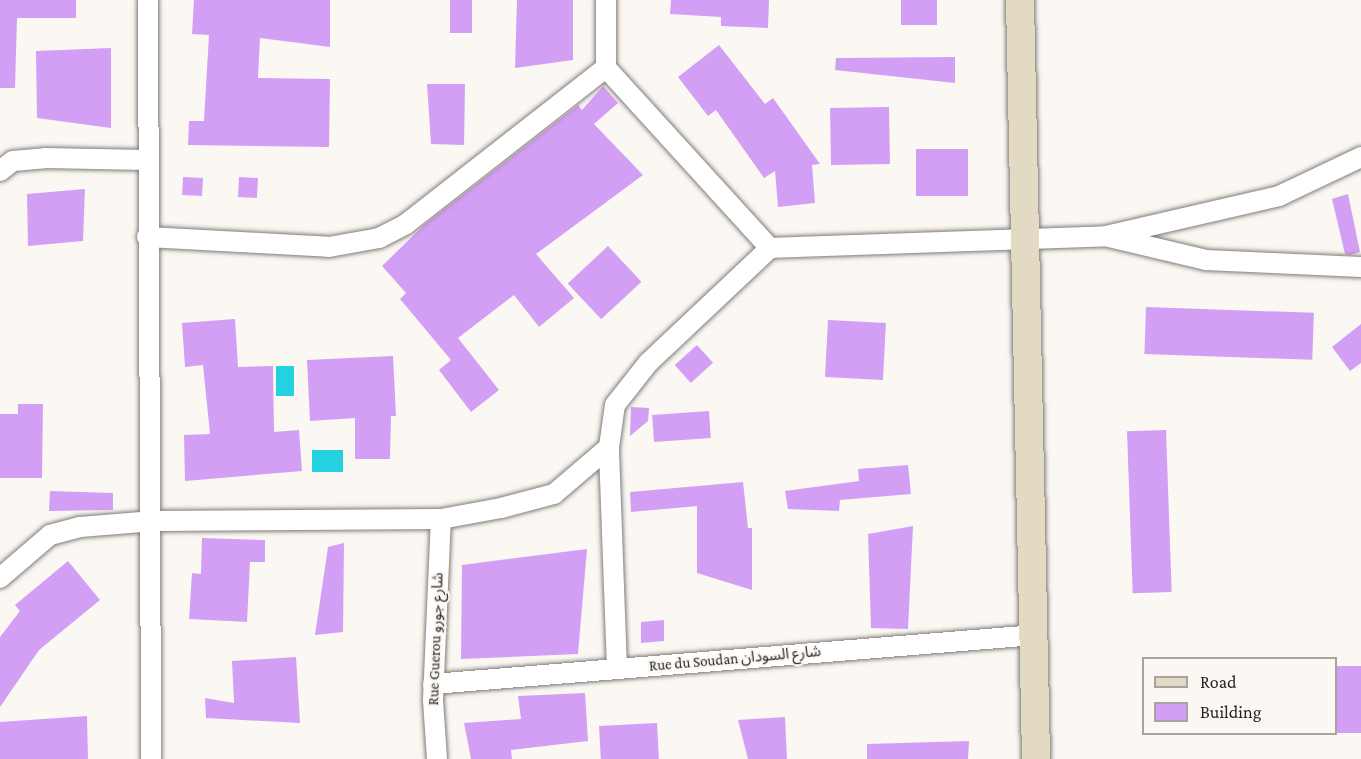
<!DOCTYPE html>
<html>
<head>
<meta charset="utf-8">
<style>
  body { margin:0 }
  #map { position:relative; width:1361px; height:759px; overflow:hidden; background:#fbf7f3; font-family:"Crimson Pro","Noto Sans Arabic",serif }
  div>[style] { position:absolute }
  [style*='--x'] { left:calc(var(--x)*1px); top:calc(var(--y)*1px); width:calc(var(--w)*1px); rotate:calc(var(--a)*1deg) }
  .water>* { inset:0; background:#23d1e0; transform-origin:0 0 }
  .building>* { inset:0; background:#d39ff4; transform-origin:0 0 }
  .roads { filter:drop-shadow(0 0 2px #807d79) drop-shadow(0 0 2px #807d79) }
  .street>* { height:20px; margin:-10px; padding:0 10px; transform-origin:10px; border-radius:10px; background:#fff }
  .secondary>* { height:28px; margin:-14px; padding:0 14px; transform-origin:14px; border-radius:14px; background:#e2dac2 }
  span { translate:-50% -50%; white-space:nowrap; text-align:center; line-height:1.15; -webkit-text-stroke:4.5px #fbf7f3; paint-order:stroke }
  .street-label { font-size:15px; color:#262523 }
  .legend { position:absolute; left:1142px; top:657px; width:195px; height:78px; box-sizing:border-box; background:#fbf7f3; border:2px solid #a6a3a0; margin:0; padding:8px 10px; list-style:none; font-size:18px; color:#262523 }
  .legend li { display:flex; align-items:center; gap:12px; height:30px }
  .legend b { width:30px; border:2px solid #a6a3a0 }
</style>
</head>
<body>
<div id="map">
  <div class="water">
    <i style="left:276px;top:366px;width:18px;height:30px"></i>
    <i style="left:312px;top:450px;width:31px;height:22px"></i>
  </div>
  <div class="building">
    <i style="clip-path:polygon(0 0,76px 0,76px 18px,17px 18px,15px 88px,0 88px)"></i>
    <i style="clip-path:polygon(194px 0,330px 0,330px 47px,260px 38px,258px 78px,330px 79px,329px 147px,188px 145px,189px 121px,204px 121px,209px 35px,192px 34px)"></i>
    <i style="left:450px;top:0;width:22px;height:33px"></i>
    <i style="clip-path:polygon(517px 0,573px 0,573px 60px,515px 68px)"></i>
    <i style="clip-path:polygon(671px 0,769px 0,768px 28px,721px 26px,721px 17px,670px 14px)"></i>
    <i style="left:901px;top:0;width:36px;height:25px"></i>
    <i style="clip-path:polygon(719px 45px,765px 104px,773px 98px,820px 164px,812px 165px,815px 203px,778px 207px,775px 171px,764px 178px,716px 110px,708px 116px,678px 77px)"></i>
    <i style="clip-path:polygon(111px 48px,111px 128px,37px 118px,36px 51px)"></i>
    <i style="clip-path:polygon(955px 57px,955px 83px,835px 70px,836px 58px)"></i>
    <i style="clip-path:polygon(427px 84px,465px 84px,464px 145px,431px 144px)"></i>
    <i style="clip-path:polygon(603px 86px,618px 103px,594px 124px,643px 175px,536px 254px,574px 298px,539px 327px,514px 295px,458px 338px,499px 390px,471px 412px,439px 370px,451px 360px,400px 299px,406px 293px,382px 266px,424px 225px,578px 105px,582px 110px)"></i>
    <i style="left:889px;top:107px;width:57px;height:59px;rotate:89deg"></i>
    <i style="left:916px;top:149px;width:52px;height:47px"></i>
    <i style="left:183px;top:177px;width:20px;height:18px;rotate:3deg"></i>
    <i style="left:239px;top:177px;width:19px;height:20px;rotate:3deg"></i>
    <i style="clip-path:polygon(85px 189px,83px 241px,28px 246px,27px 194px)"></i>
    <i style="clip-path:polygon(1348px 194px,1360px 252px,1350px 255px,1345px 254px,1332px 199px)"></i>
    <i style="left:608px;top:246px;width:49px;height:55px;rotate:47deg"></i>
    <i style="left:1146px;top:307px;width:168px;height:47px;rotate:2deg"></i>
    <i style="clip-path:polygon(235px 319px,238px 367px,273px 366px,274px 432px,299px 430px,302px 471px,185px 481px,184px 435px,210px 434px,203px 365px,185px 367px,182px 323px)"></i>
    <i style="left:828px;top:320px;width:58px;height:57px;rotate:3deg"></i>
    <i style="clip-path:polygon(1361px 324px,1361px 363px,1350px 371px,1332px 347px)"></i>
    <i style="left:697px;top:345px;width:24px;height:30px;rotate:48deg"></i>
    <i style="clip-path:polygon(393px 356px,396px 416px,391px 416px,390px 459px,355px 459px,355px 418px,310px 421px,307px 360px)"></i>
    <i style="clip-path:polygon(18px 404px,43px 404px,42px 478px,0 478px,0 414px,18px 414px)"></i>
    <i style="clip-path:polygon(631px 407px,649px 408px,648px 421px,630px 436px)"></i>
    <i style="left:709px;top:411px;width:27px;height:57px;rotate:86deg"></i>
    <i style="left:1166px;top:430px;width:162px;height:39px;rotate:88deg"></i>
    <i style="clip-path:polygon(908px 465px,911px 494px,840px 500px,839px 511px,788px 509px,785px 491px,859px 481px,858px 469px)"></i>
    <i style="clip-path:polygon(743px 482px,748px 528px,752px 528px,752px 590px,697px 573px,697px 506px,631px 512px,630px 492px)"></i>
    <i style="clip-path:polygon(50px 491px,113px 493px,113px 510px,49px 511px)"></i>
    <i style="clip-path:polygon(913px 526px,908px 629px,871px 628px,868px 534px)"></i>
    <i style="clip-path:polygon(202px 538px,265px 540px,265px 562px,250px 562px,247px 622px,189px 619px,192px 573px,201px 574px)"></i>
    <i style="clip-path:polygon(344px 543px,343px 632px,315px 635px,328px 547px)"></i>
    <i style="clip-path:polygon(587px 549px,578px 654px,461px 659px,462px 565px)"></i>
    <i style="clip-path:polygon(68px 561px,100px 600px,39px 650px,0 707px,0 637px,20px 611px,15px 605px)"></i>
    <i style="clip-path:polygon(664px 620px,664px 641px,641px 643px,641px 622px)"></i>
    <i style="clip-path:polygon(296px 657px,300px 723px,206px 718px,205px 698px,234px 703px,232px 661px)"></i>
    <i style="left:1335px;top:666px;width:26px;height:67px"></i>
    <i style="clip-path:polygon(585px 693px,588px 741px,511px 750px,512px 759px,471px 759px,464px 723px,521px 719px,518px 696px)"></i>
    <i style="clip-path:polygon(87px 716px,88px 759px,0 759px,0 722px)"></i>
    <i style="clip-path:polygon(785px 717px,787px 759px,748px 759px,738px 720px)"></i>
    <i style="left:657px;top:723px;width:36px;height:58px;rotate:87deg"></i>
    <i style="clip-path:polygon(969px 741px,968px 759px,867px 759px,867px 744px)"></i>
  </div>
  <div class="roads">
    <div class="street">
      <i style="--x:148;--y:0;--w:759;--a:89.77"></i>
      <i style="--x:606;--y:0;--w:68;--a:90"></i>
      <i style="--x:606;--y:68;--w:244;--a:47.7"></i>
      <i style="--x:0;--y:171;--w:16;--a:-38"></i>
      <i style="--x:13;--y:161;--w:32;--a:-5"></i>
      <i style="--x:45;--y:158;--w:102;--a:1.1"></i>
      <i style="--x:147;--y:237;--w:182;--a:3.1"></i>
      <i style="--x:329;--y:247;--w:51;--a:-10.2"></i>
      <i style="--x:379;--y:238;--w:30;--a:-27"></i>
      <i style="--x:406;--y:224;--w:254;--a:-38"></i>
      <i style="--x:1109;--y:237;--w:100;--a:13.3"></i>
      <i style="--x:1206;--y:260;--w:155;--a:2.6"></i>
      <i style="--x:0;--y:578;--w:66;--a:-40.7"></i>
      <i style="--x:50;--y:535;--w:31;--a:-15"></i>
      <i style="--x:80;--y:527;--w:74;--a:-4.6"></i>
      <i style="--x:154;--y:521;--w:287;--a:-0.4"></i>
      <i style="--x:441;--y:519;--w:61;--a:-10.4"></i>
      <i style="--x:501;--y:508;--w:55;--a:-14.8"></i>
      <i style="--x:554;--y:494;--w:72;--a:-40.5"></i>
      <i style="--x:617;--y:669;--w:222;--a:-92.1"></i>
      <i style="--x:609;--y:447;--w:42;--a:-81.9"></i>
      <i style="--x:615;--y:405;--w:53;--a:-51.8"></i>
      <i style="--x:648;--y:363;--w:168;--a:-43.3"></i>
      <i style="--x:770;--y:248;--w:336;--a:-2"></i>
      <i style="--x:1106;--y:236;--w:178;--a:-13"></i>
      <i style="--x:1279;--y:196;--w:91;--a:-25.4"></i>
      <i style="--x:433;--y:684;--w:605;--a:-4.65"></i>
      <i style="--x:437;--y:759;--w:59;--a:-93.9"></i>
      <i style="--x:433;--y:700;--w:181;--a:-87.5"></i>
    </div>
    <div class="secondary">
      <i style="--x:1020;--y:0;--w:759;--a:88.79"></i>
    </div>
  </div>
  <div class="street-label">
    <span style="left:436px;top:639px;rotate:-88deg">Rue Guerou شارع جورو</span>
    <span style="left:735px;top:659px;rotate:-5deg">Rue du Soudan شارع السودان</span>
  </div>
  <ul class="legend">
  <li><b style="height:8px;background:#e2dac2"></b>Road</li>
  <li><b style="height:16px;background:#d39ff4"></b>Building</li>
  </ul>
</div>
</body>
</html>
